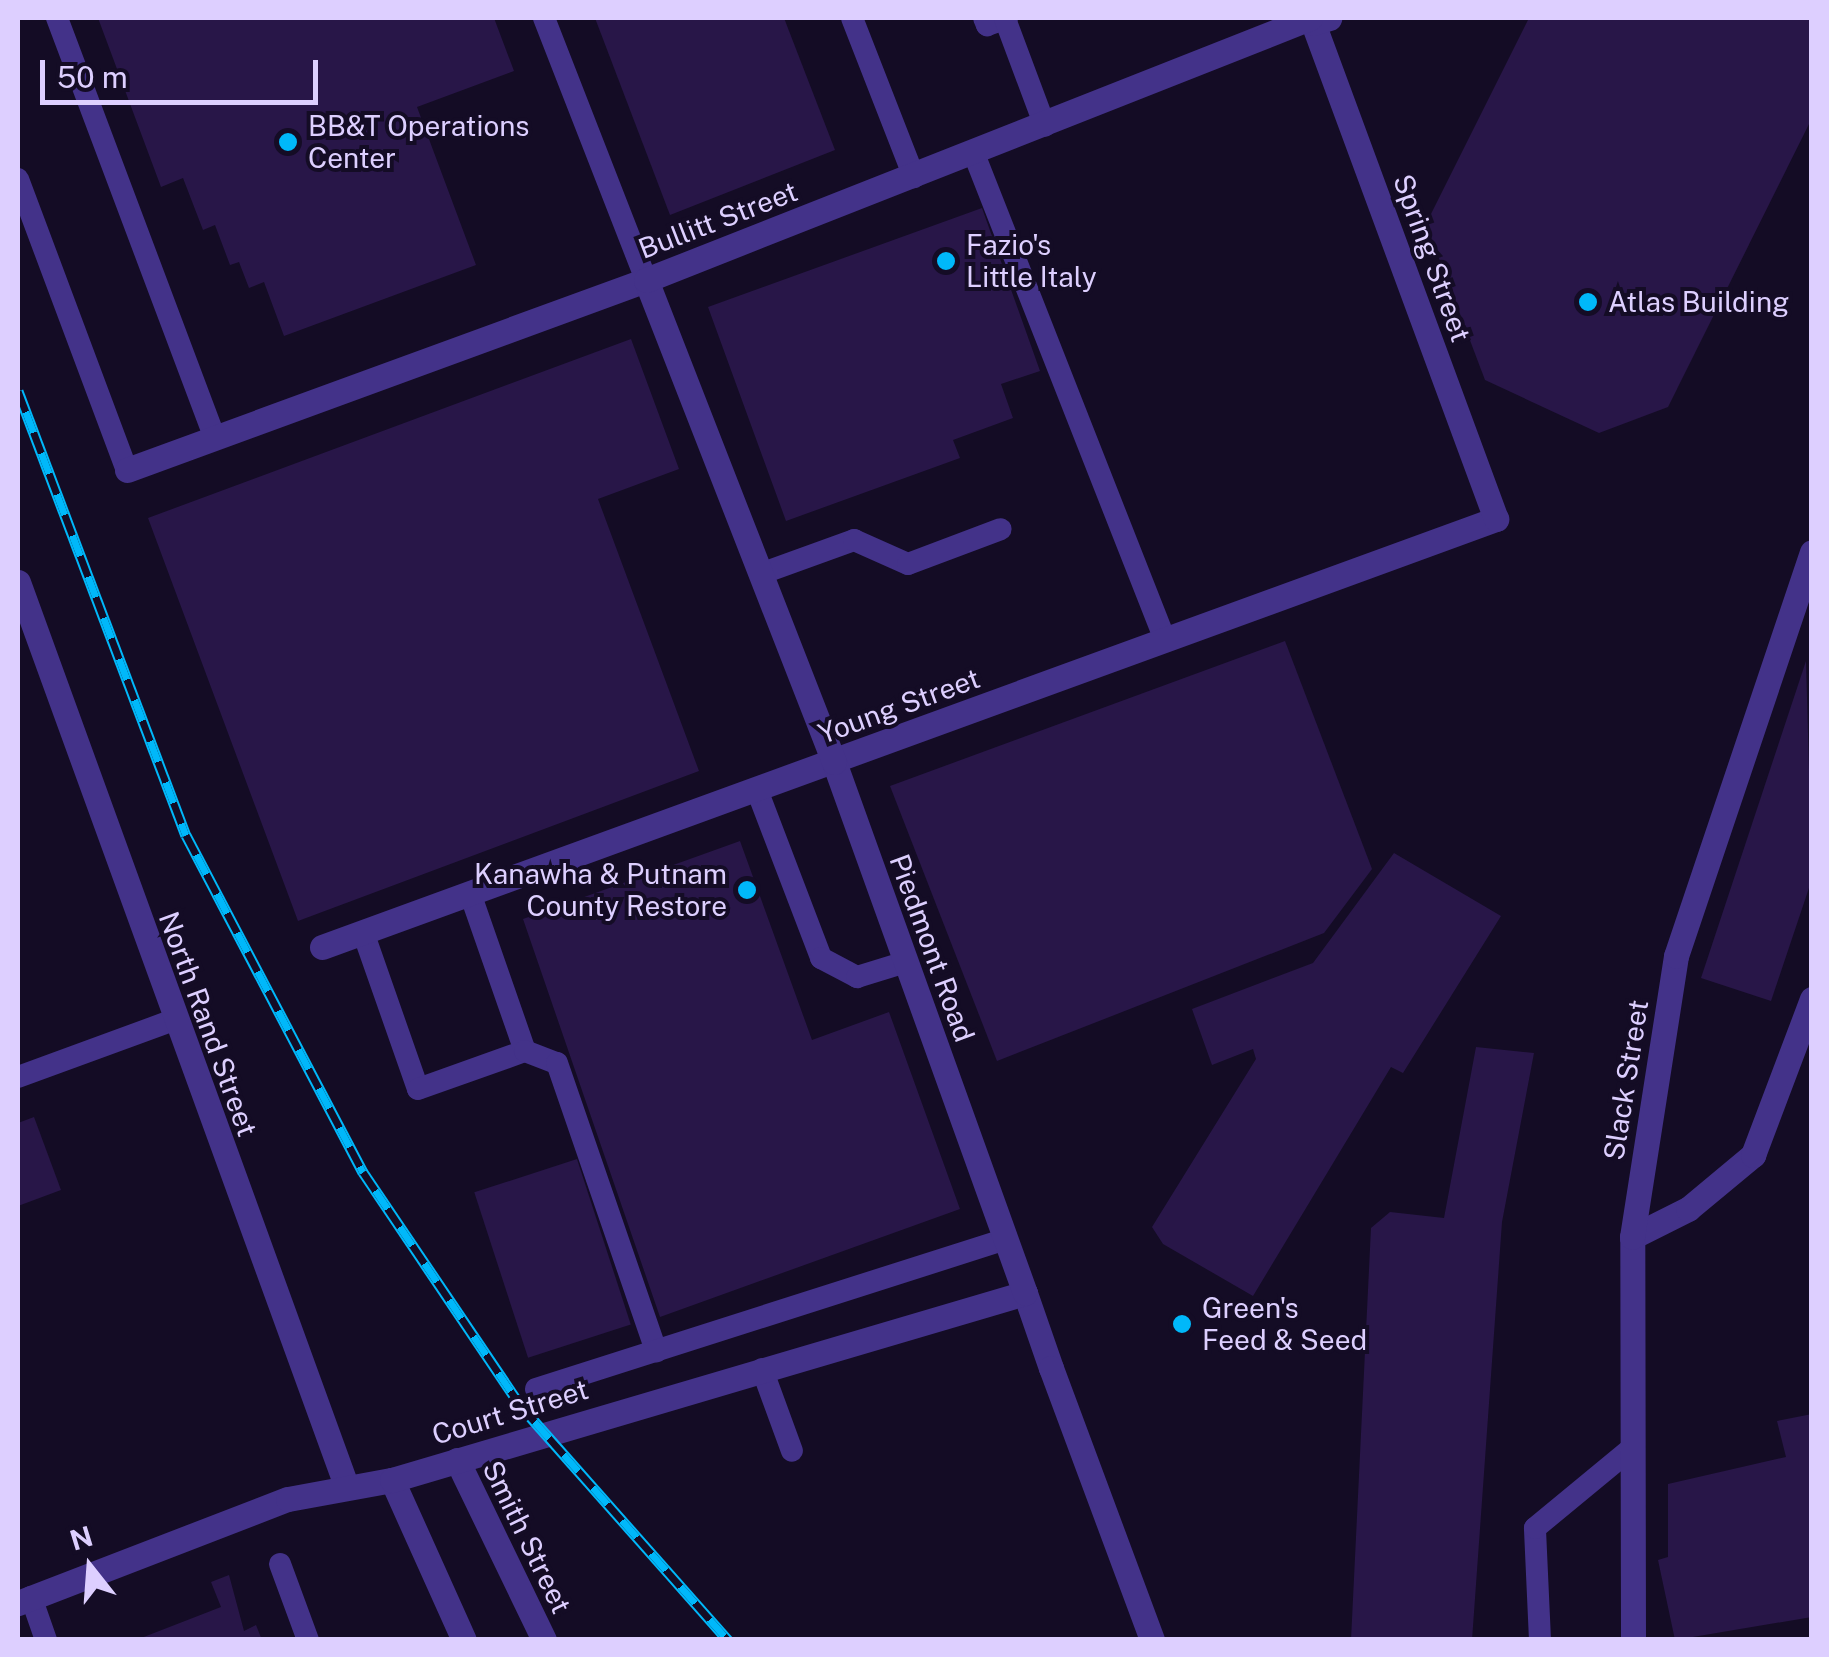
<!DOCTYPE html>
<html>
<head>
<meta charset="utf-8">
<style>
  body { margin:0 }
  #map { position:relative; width:1829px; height:1657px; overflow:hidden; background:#140c25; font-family:"Public Sans",sans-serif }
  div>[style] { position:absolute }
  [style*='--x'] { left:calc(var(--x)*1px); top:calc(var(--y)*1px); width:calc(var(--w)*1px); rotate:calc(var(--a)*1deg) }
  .building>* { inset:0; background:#281648; transform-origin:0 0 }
  .service>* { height:22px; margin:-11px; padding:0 11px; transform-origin:11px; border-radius:11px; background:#433289 }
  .minor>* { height:25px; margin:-12.5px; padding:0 12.5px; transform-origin:12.5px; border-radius:12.5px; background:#433289 }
  .tertiary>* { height:25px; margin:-12.5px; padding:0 12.5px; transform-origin:12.5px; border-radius:12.5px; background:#433289 }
  .rail>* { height:11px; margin-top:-5.5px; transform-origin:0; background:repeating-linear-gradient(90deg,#140c25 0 22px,#00b8fa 0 44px); box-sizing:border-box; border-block:2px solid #00b8fa }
  .dots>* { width:28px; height:28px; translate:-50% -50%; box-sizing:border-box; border:5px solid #140c25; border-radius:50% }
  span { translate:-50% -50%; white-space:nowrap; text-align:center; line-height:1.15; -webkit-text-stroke:8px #140c25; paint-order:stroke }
  .poi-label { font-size:28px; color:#ddcfff }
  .left { translate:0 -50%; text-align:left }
  .right { translate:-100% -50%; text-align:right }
  .street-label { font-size:28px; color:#ddcfff }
  .frame { position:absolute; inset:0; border:20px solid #ddcfff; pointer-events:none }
  .north { position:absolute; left:40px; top:1517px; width:100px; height:100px; -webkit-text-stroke:8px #140c25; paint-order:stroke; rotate:343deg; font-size:28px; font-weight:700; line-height:40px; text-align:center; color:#ddcfff }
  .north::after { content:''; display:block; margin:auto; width:35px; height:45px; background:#ddcfff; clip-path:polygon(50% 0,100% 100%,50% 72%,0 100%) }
  .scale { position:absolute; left:40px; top:60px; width:278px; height:45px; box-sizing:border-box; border:5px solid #ddcfff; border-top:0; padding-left:12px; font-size:30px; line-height:35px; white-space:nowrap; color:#ddcfff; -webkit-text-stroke:8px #140c25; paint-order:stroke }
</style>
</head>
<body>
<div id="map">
  <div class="building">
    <i style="clip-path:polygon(98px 18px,494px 18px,514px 71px,417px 107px,476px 265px,284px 336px,264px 282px,249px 288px,239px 262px,230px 265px,215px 225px,203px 230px,183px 178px,161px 187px)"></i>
    <i style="clip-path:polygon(595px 18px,784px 18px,835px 150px,670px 215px)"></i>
    <i style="clip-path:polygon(1529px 18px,1812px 18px,1812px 118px,1668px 407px,1599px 433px,1485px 380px,1426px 224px)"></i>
    <i style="clip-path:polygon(982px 208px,1040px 371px,1001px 384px,1013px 418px,953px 440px,960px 458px,786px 521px,708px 307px)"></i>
    <i style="clip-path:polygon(631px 339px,679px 469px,598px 499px,699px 771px,298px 921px,148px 518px)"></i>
    <i style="clip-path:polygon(1285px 641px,1372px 869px,1324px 933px,997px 1061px,890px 786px)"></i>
    <i style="clip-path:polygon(1806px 661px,1812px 879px,1771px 1001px,1701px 978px)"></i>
    <i style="clip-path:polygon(740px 841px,812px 1040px,889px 1012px,960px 1209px,660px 1317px,523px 919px)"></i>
    <i style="clip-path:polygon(1394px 853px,1501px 916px,1403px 1073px,1391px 1067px,1253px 1296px,1163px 1244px,1152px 1227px,1256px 1059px,1253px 1049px,1212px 1065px,1192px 1009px,1313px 963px)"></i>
    <i style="clip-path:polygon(1476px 1047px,1534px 1053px,1502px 1222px,1472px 1640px,1351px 1640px,1371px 1228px,1390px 1212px,1444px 1218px)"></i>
    <i style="clip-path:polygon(34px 1117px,61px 1190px,18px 1206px,18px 1123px)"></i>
    <i style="left:577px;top:1159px;width:174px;height:108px;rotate:72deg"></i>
    <i style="clip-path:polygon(1812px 1414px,1812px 1617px,1675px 1640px,1658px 1560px,1668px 1557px,1668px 1484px,1786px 1457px,1777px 1421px)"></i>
    <i style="clip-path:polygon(229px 1575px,244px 1631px,256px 1625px,262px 1640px,136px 1640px,221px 1607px,211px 1582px)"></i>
  </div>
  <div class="service">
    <i style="--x:57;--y:18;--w:449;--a:69.4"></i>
    <i style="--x:544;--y:18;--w:281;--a:68.7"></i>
    <i style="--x:852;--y:18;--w:171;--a:68.7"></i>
    <i style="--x:984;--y:18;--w:8;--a:67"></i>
    <i style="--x:987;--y:25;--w:21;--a:-19"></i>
    <i style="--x:1005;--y:19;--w:114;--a:69.5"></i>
    <i style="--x:974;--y:154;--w:522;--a:68.54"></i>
    <i style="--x:18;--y:179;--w:311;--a:69.5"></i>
    <i style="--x:763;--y:573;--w:97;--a:-19.9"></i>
    <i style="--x:854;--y:540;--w:59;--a:24"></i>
    <i style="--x:908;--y:564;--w:99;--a:-20.6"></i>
    <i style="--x:757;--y:790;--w:180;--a:69.1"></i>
    <i style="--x:821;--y:958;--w:41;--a:27.8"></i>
    <i style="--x:857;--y:977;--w:51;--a:-17"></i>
    <i style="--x:363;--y:932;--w:166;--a:70.7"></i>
    <i style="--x:418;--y:1089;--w:114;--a:-19.6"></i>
    <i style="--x:525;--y:1051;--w:167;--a:-109.2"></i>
    <i style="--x:525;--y:1051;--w:34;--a:21"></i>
    <i style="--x:557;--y:1063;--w:305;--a:71"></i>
    <i style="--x:18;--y:1077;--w:166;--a:-20.1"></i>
    <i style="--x:762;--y:1369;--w:87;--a:69.9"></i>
    <i style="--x:536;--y:1389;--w:493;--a:-17.7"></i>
    <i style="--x:280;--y:1564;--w:81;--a:69.8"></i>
    <i style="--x:31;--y:1597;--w:46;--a:70.8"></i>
    <i style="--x:1540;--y:1640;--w:112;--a:-92.6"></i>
    <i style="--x:1535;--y:1528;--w:126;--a:-39.5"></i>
  </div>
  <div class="minor">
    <i style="--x:127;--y:470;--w:553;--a:-20.11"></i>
    <i style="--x:18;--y:582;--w:961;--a:70.04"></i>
    <i style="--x:322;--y:947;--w:1250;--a:-20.03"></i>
    <i style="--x:1496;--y:519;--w:529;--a:-110.25"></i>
    <i style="--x:1313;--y:23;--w:17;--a:-17"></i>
    <i style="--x:1632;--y:1237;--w:63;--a:-26.6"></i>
    <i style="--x:1688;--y:1209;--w:85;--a:-39.7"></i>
    <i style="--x:1753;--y:1155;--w:167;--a:-69.3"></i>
    <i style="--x:1025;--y:1293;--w:79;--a:70.9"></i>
  </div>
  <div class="tertiary">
    <i style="--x:1051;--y:1368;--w:290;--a:69.6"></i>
    <i style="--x:457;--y:1460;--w:200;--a:64.2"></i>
    <i style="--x:392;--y:1480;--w:175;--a:65.8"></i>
    <i style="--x:18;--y:1603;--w:289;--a:-21.1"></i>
    <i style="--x:288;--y:1499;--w:106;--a:-10.4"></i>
    <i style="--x:392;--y:1480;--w:660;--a:-16.46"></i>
    <i style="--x:1025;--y:1293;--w:564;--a:-109.78"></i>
    <i style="--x:834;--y:762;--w:517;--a:-111.31"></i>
    <i style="--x:646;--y:280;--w:714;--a:-21.53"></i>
    <i style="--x:1633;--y:1640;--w:403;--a:-90.1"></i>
    <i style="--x:1632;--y:1237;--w:284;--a:-81.1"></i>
    <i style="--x:1676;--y:956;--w:426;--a:-71.4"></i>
  </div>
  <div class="rail">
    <i style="--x:18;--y:391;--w:475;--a:69.3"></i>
    <i style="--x:186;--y:835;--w:381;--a:62.3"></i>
    <i style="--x:363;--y:1172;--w:281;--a:56"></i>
    <i style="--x:520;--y:1405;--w:314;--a:48.5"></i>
  </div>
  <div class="dots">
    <i style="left:288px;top:142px;background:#00b8fa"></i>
    <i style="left:946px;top:261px;background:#00b8fa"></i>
    <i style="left:1588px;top:302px;background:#00b8fa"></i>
    <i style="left:747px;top:890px;background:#00b8fa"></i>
    <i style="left:1182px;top:1324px;background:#00b8fa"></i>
  </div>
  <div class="poi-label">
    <span class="left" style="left:308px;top:142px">BB&amp;T Operations<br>Center</span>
    <span class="left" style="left:966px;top:261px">Fazio's<br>Little Italy</span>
    <span class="left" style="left:1608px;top:302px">Atlas Building</span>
    <span class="right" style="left:727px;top:890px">Kanawha &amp; Putnam<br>County Restore</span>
    <span class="left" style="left:1202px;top:1324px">Green's<br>Feed &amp; Seed</span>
  </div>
  <div class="street-label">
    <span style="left:718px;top:220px;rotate:-21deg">Bullitt Street</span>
    <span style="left:1432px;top:258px;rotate:70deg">Spring Street</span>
    <span style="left:899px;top:706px;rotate:-20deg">Young Street</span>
    <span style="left:932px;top:948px;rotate:70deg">Piedmont Road</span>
    <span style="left:208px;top:1024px;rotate:70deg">North Rand Street</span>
    <span style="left:1626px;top:1080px;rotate:-81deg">Slack Street</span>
    <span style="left:510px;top:1412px;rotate:-17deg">Court Street</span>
    <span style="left:527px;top:1537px;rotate:64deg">Smith Street</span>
  </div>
  <div class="frame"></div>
  <div class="north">N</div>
  <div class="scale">50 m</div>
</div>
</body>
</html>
